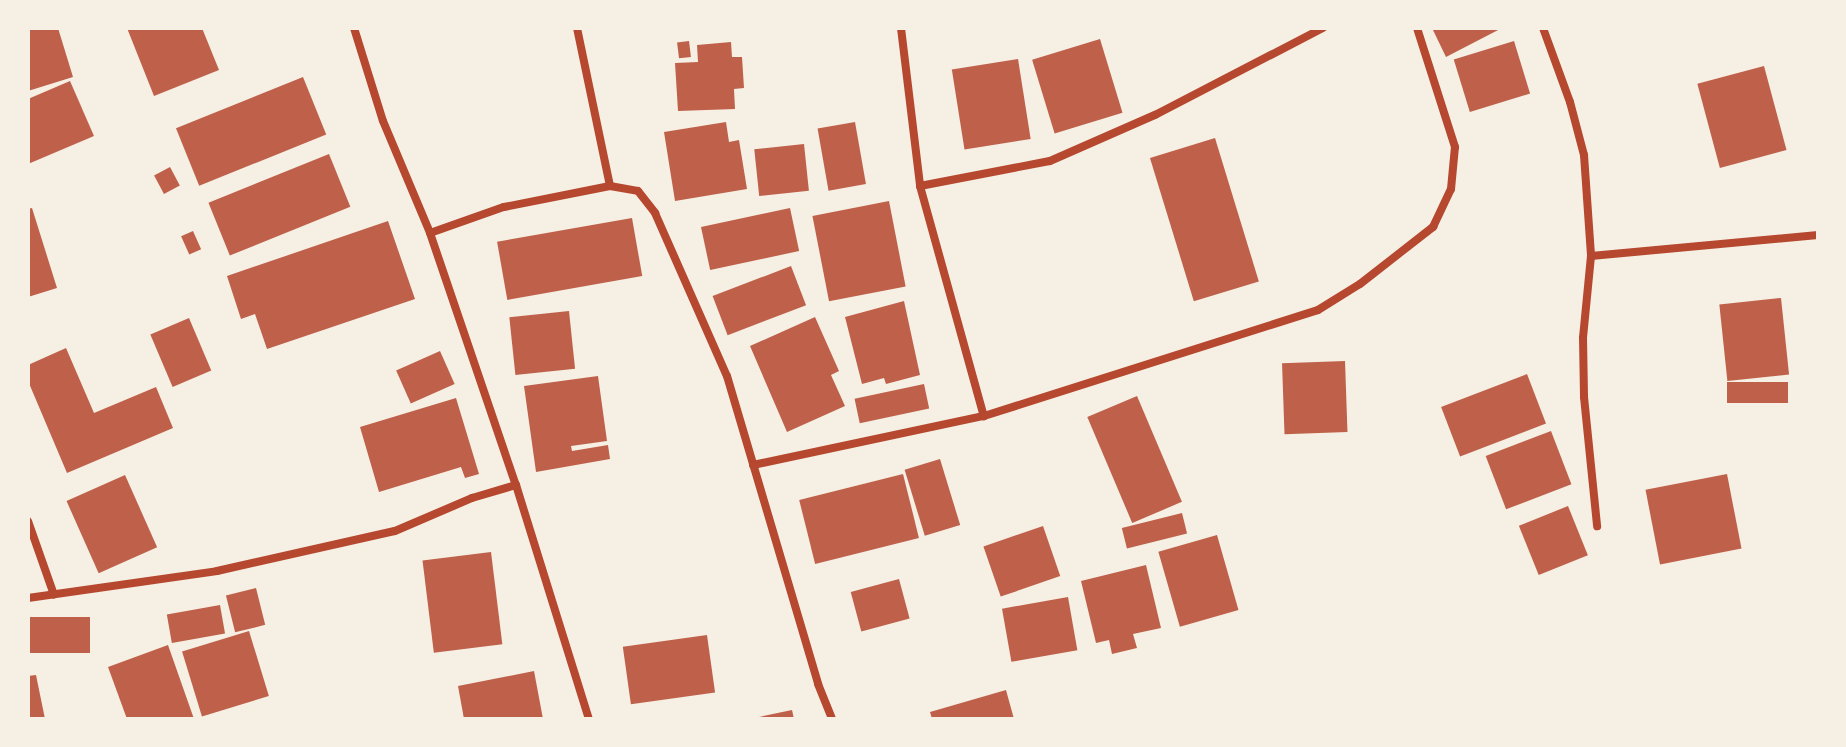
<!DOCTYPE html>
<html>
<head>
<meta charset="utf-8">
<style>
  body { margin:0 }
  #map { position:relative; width:1846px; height:747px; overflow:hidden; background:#f6efe4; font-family:"IBM Plex Sans",sans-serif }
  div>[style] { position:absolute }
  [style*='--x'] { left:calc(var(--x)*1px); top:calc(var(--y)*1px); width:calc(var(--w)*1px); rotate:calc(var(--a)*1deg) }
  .building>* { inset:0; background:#bf614a; transform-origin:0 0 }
  .minor>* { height:8px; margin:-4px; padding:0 4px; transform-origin:4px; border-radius:4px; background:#b5482f }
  span { translate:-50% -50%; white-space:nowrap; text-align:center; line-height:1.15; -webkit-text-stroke:8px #f6efe4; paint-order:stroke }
  .frame { position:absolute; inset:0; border:30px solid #f6efe4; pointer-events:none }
</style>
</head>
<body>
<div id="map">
  <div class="building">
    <i style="clip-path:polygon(58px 28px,73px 77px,28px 91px,28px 29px)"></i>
    <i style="clip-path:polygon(127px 28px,202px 28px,219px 70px,154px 96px)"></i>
    <i style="clip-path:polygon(1432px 28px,1502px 28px,1446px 57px)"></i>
    <i style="left:1100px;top:39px;width:77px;height:71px;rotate:73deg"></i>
    <i style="left:689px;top:41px;width:16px;height:12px;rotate:83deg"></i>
    <i style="left:1514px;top:41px;width:55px;height:63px;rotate:73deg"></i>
    <i style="clip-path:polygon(731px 42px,732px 57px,742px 57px,744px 88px,734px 89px,735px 109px,678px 111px,675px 63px,698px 62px,697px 45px)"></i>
    <i style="left:1018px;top:59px;width:81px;height:67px;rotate:81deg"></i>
    <i style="left:1764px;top:66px;width:87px;height:69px;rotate:75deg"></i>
    <i style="left:303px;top:77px;width:62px;height:137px;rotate:68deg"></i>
    <i style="clip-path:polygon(70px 81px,94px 136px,28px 164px,28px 99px)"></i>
    <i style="clip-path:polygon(726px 122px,729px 142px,739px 140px,747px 189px,675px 201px,664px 132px)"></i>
    <i style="left:855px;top:122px;width:63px;height:38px;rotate:80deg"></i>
    <i style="left:1215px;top:138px;width:150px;height:68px;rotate:73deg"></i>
    <i style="left:804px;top:144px;width:47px;height:50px;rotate:84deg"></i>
    <i style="left:329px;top:154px;width:57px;height:130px;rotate:68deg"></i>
    <i style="left:170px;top:167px;width:21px;height:18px;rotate:62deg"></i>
    <i style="left:889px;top:201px;width:87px;height:78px;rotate:79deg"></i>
    <i style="clip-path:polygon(32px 208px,57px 288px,28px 297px,28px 209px)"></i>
    <i style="left:790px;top:208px;width:44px;height:91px;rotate:78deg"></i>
    <i style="left:632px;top:218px;width:59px;height:137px;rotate:80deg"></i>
    <i style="clip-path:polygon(388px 221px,415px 299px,267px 349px,255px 314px,241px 319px,227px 276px)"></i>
    <i style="left:193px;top:231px;width:20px;height:13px;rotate:66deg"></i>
    <i style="left:791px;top:266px;width:42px;height:84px;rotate:69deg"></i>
    <i style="left:1781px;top:298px;width:77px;height:62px;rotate:84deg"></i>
    <i style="clip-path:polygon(904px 301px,920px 375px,886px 384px,884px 378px,862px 384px,845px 317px)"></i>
    <i style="left:569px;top:311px;width:58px;height:60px;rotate:84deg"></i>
    <i style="clip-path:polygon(815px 317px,839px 371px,831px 375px,845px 406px,787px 432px,750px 346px)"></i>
    <i style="left:189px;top:318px;width:57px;height:42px;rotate:67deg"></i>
    <i style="clip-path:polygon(66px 348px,94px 413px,156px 387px,173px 428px,67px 473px,28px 381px,28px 365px)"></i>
    <i style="left:440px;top:351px;width:36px;height:48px;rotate:66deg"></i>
    <i style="left:1345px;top:361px;width:71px;height:63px;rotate:88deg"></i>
    <i style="left:1527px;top:374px;width:53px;height:92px;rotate:69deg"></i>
    <i style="clip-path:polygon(598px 376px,607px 441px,571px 446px,572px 451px,608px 445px,610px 459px,536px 472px,524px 386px)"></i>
    <i style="left:1788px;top:382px;width:21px;height:61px;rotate:90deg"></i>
    <i style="left:924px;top:384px;width:25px;height:71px;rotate:78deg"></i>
    <i style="left:1137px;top:396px;width:115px;height:54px;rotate:67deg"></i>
    <i style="clip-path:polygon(456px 398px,479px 474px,465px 478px,461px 467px,379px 492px,360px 427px)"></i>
    <i style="left:1551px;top:431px;width:57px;height:70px;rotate:69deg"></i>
    <i style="left:940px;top:459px;width:69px;height:37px;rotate:73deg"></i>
    <i style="left:903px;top:474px;width:66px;height:107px;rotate:76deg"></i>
    <i style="left:1727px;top:474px;width:76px;height:83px;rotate:79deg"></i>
    <i style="left:125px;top:475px;width:79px;height:64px;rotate:66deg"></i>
    <i style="left:1568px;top:506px;width:53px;height:53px;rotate:68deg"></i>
    <i style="left:1182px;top:513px;width:21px;height:62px;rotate:76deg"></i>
    <i style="left:1043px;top:526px;width:53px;height:63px;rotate:71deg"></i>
    <i style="left:1217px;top:535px;width:78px;height:61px;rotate:74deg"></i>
    <i style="left:491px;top:552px;width:93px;height:69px;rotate:83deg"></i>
    <i style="clip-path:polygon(1146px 565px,1161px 628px,1133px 634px,1137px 648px,1112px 654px,1109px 640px,1096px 643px,1081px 581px)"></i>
    <i style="left:899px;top:579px;width:41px;height:50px;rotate:75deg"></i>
    <i style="left:256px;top:588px;width:38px;height:31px;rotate:76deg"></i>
    <i style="left:1068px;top:597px;width:54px;height:67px;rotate:80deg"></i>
    <i style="left:220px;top:605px;width:29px;height:54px;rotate:80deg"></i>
    <i style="left:90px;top:617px;width:36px;height:62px;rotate:90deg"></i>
    <i style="left:249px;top:631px;width:68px;height:70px;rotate:73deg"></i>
    <i style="left:707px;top:635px;width:58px;height:85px;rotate:82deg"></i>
    <i style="clip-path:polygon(168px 645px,194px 719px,127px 719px,108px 667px)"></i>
    <i style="clip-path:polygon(534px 671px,543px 719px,464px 719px,458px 686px)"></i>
    <i style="clip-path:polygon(36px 675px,45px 719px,28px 719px,28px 676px)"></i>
    <i style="clip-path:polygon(1006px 690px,1014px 719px,932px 719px,930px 712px)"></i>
    <i style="clip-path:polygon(792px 710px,794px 719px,754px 719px,754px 718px)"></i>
  </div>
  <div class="minor">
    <i style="--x:354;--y:28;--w:97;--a:72.7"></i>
    <i style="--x:383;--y:121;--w:121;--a:67.2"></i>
    <i style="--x:430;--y:233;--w:266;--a:71.2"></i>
    <i style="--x:516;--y:485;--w:245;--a:72.7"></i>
    <i style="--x:577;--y:28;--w:161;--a:78.2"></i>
    <i style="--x:901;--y:28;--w:159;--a:83.1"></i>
    <i style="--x:920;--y:186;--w:239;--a:74.5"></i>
    <i style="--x:1543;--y:28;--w:79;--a:70"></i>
    <i style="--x:1570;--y:102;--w:55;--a:75.2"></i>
    <i style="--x:1584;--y:155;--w:101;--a:86"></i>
    <i style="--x:1591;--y:256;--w:82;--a:95.6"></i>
    <i style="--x:1583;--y:338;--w:59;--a:89"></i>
    <i style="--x:1584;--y:397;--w:130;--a:84.2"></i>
    <i style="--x:920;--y:186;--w:132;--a:-10.9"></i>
    <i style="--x:1050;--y:161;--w:115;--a:-23.7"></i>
    <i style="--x:1155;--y:115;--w:189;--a:-27.4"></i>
    <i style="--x:430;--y:233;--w:78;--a:-19.4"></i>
    <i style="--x:504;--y:207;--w:108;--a:-11.2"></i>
    <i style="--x:610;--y:186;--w:28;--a:10"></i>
    <i style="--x:638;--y:191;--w:28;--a:52"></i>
    <i style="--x:655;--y:213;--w:178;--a:66.2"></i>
    <i style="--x:727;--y:376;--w:321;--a:73.5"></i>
    <i style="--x:818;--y:684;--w:38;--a:68"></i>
    <i style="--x:1591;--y:256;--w:228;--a:-5.3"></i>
    <i style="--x:753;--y:465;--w:236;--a:-12"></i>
    <i style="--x:984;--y:416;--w:350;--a:-17.6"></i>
    <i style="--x:1318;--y:310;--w:49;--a:-31.8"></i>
    <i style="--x:1360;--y:284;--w:93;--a:-38"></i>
    <i style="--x:1433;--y:227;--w:42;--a:-64.7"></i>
    <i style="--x:1451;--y:189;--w:42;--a:-84.6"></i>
    <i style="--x:1455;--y:147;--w:125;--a:-107.7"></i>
    <i style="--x:28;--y:521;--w:78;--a:70.6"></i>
    <i style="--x:28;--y:598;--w:191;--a:-8.1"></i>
    <i style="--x:217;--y:571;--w:182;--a:-12.7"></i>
    <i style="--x:395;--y:531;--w:84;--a:-23.2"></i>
    <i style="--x:472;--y:498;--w:46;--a:-16.5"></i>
  </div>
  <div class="frame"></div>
</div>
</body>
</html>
